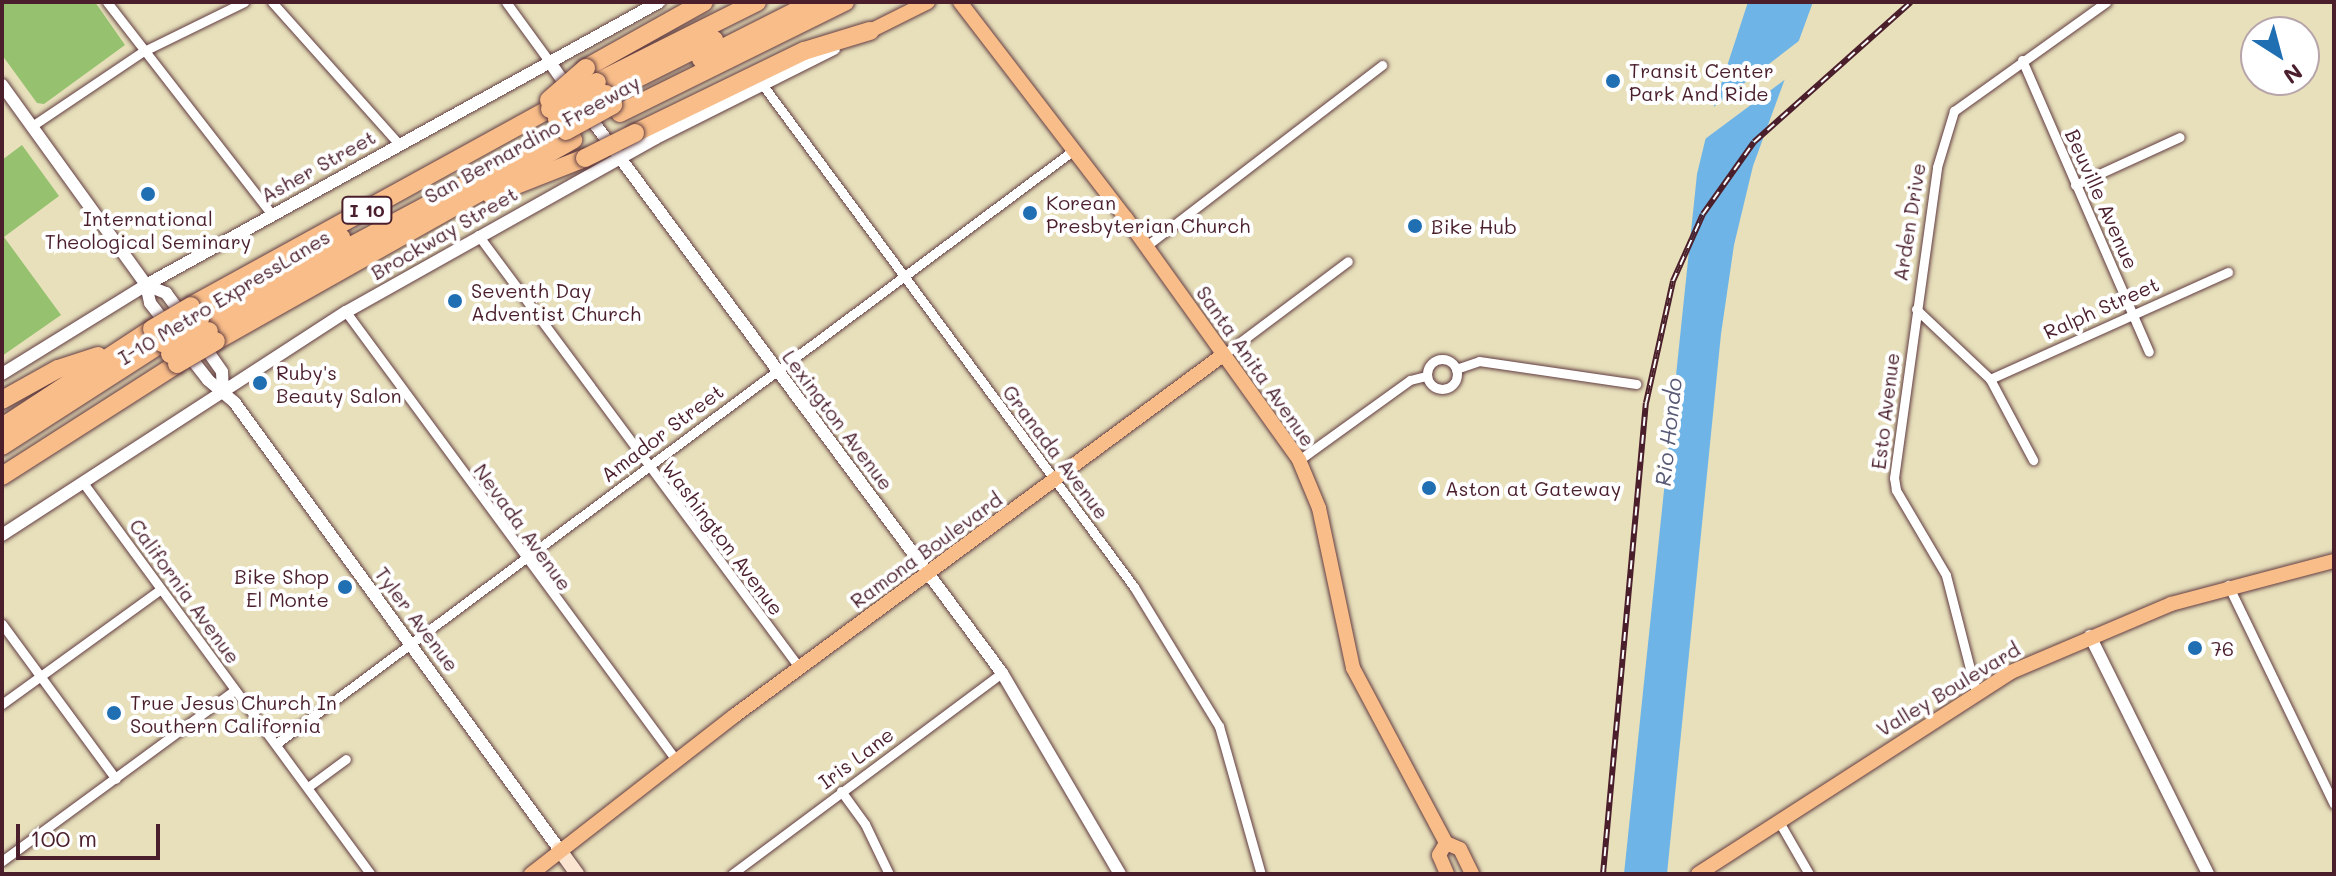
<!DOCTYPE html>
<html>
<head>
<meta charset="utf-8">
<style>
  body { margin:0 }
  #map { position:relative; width:2336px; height:876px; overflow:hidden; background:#e7e0bb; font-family:Mali,sans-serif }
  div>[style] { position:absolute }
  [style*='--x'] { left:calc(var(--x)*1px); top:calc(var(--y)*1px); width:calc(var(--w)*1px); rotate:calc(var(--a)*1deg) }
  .green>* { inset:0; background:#96c26f }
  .water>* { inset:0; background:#6fb4e6 }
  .pier>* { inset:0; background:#e7e0bb }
  .roads { filter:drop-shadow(0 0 2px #623c41) drop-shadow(0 0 2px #623c41) }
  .minor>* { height:9px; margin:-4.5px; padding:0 4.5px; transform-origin:4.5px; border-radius:4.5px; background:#fff }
  .minor>.ring { margin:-4.5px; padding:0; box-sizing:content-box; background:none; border:9px solid #fff; border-radius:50% }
  .tertiary>* { height:12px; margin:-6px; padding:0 6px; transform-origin:6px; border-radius:6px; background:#fff }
  .secondary>* { height:14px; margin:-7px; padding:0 7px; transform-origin:7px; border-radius:7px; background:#fce5d0 }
  .primary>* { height:14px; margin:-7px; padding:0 7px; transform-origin:7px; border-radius:7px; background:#f8bd89 }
  .motorway>* { height:18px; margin:-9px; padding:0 9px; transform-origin:9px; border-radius:9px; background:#f8bd89 }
  .rail>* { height:6px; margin-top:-3px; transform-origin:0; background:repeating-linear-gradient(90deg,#fff 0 9px,#4a1f2b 0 18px); box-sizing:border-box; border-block:2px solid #4a1f2b }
  .bridges { filter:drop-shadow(0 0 2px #623c41) drop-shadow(0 0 2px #623c41) }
  .motorway-bridge>* { height:18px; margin:-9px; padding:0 9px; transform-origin:9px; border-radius:9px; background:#f8bd89 }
  .dots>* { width:22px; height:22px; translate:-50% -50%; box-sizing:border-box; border:4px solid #fff; border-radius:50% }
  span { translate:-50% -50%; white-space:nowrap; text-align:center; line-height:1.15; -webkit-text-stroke:8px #fff; paint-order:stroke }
  .shield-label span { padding:2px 6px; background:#fff; border:2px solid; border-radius:6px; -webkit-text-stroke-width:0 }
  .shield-label { font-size:18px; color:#4a1f2b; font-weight:700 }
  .poi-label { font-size:20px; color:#4a1f2b }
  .left { translate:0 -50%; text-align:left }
  .right { translate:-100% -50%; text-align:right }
  .street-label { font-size:20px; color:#4a1f2b }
  .water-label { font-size:22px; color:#595b76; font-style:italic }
  .frame { position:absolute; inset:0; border:4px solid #4a1f2b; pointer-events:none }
  .north { position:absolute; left:2240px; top:16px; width:80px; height:80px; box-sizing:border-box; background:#fff; border:2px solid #b7a5aa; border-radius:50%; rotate:144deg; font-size:22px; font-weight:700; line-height:32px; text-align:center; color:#4a1f2b }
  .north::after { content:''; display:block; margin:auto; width:28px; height:36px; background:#1f6fb2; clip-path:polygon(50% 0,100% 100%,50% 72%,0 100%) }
  .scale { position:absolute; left:16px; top:824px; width:144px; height:36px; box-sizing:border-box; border:4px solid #4a1f2b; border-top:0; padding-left:10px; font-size:24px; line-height:28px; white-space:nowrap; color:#4a1f2b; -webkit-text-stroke:6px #fff; paint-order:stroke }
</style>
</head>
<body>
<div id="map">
  <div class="green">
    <i style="clip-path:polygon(2px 2px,95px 2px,125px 45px,44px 104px,37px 103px,2px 55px)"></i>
    <i style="clip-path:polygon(22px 145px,59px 196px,4px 237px,61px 315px,2px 356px,2px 160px)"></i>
  </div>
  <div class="water">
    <i style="clip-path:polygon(1748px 2px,1813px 2px,1753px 166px,1734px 245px,1721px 334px,1667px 874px,1624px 874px,1697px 174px,1712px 112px)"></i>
  </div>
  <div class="pier">
    <i style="clip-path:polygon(1804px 37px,1791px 75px,1701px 142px,1707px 112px)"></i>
  </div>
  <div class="roads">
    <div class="minor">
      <i style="--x:107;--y:2;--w:269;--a:52.2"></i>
      <i style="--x:272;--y:2;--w:191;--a:48.2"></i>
      <i style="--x:506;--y:2;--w:73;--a:53.9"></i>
      <i style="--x:2022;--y:60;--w:318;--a:66.5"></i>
      <i style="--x:762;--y:84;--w:626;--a:53.51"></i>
      <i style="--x:1134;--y:587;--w:163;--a:58.6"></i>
      <i style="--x:1219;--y:726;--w:154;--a:74.2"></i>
      <i style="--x:32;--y:126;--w:133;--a:-33.9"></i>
      <i style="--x:142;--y:52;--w:114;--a:-26.1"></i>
      <i style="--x:2075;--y:185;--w:115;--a:-24.6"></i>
      <i style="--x:478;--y:235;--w:538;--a:53.39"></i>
      <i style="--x:1145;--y:247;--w:299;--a:-37.5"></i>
      <i style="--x:1916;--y:309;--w:102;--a:43.4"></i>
      <i style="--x:1990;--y:379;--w:92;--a:62"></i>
      <i style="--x:346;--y:312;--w:556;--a:53.62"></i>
      <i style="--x:1223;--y:355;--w:156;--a:-36.9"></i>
      <i class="ring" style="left:1427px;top:359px;width:21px;height:21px"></i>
      <i style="--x:1456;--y:369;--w:24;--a:-19"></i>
      <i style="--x:1479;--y:361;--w:159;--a:8.3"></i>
      <i style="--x:1990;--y:379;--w:261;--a:-24.2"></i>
      <i style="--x:1299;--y:460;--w:137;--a:-35.8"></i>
      <i style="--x:1410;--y:380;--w:16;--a:-14"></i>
      <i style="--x:84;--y:484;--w:484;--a:53.7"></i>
      <i style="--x:2228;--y:585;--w:243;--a:64.2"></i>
      <i style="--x:2;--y:624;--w:192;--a:53.7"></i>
      <i style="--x:1976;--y:692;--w:121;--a:-104.4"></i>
      <i style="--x:1946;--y:575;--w:99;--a:-120.5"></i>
      <i style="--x:1896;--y:490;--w:12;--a:-99"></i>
      <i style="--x:1894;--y:478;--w:314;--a:-82.1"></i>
      <i style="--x:1937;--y:167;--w:59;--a:-73.1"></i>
      <i style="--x:1954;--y:111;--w:187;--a:-35.6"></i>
      <i style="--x:2;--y:704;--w:196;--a:-35.9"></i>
      <i style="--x:276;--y:744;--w:991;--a:-36.67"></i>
      <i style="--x:308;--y:787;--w:47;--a:-36.4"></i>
      <i style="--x:841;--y:791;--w:41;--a:54"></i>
      <i style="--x:865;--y:824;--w:55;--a:64.4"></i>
      <i style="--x:1778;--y:820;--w:62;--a:60.1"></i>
      <i style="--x:2;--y:861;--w:289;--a:-36.3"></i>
      <i style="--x:732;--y:874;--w:337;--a:-36.7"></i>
    </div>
    <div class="tertiary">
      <i style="--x:549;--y:61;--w:37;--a:55"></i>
      <i style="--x:2;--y:85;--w:246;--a:54.2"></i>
      <i style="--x:146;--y:285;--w:18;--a:77"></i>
      <i style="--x:150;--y:303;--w:28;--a:52"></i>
      <i style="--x:586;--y:112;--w:698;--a:53.44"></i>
      <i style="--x:1002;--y:673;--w:233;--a:59.6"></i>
      <i style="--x:146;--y:285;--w:22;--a:22"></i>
      <i style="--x:166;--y:293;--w:31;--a:54"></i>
      <i style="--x:202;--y:343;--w:35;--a:55"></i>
      <i style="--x:222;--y:372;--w:18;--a:87"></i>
      <i style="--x:187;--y:353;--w:34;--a:52"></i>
      <i style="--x:208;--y:380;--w:35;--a:40"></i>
      <i style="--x:235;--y:403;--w:551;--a:54"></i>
      <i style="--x:2;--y:374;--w:169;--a:-31.7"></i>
      <i style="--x:146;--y:285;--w:586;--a:-28.88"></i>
      <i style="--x:2;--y:535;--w:410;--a:-33"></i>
      <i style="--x:346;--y:312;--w:355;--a:-29.3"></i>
      <i style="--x:656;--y:138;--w:199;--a:-26.6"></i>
      <i style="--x:2090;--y:636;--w:266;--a:63.6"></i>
    </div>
    <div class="secondary">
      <i style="--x:559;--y:849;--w:31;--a:54"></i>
    </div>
    <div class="primary">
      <i style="--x:960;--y:2;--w:272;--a:52.5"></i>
      <i style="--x:1126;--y:218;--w:297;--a:54.4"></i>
      <i style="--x:1299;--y:460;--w:52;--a:67.4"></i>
      <i style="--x:1319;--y:508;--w:164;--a:78"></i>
      <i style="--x:1353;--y:668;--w:198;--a:62"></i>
      <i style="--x:1446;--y:843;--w:15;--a:23"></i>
      <i style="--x:1460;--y:849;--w:28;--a:64"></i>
      <i style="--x:870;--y:31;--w:65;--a:-26.6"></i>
      <i style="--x:1446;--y:843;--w:14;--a:120"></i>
      <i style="--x:1439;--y:855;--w:21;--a:67"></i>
      <i style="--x:531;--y:874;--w:257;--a:-37.9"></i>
      <i style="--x:734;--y:716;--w:608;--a:-36.44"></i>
      <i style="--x:1698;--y:874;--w:373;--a:-32.8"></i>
      <i style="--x:2011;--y:672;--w:174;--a:-23"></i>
      <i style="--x:2171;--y:604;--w:169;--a:-14.8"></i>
    </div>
    <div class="motorway">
      <i style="--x:701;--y:59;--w:127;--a:-26.8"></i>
      <i style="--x:586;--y:68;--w:135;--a:-29.2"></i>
      <i style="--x:597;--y:82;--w:179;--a:-26.6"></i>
      <i style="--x:606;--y:94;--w:121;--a:-26.6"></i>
      <i style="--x:620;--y:113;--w:251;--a:-26.3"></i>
      <i style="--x:635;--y:133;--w:188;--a:-25.9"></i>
      <i style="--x:804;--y:51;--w:69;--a:-16.9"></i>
      <i style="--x:491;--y:195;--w:101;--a:-21.5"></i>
      <i style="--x:191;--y:306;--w:409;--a:-28.8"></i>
      <i style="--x:200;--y:319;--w:163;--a:-29.9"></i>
      <i style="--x:209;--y:331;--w:165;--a:-30.9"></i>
      <i style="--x:351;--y:246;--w:244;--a:-28.1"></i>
      <i style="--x:216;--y:341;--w:410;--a:-29.4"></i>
      <i style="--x:2;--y:400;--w:64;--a:-29"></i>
      <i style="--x:58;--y:369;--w:42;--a:-18"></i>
      <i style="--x:2;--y:427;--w:179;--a:-33.2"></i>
      <i style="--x:2;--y:446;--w:190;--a:-32.8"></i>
      <i style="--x:2;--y:476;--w:208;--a:-32.6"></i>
    </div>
  </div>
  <div class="rail">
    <i style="--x:1603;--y:874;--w:473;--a:-84.8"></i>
    <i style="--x:1646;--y:403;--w:125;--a:-77.5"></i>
    <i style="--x:1673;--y:281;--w:73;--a:-65.9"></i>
    <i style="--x:1703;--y:214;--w:88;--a:-54.7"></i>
    <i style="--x:1754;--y:142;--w:210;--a:-41.7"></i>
  </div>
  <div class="bridges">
    <div class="motorway-bridge">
      <i style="--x:549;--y:100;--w:49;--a:-40.9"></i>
      <i style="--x:550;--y:109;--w:54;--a:-29.9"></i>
      <i style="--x:557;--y:119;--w:55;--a:-27"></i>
      <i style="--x:566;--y:131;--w:54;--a:-29"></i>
      <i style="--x:585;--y:158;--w:56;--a:-26.6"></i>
      <i style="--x:152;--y:329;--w:45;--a:-30.5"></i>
      <i style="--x:162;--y:343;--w:45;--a:-32.3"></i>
      <i style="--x:170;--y:354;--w:45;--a:-30.5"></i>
      <i style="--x:177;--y:364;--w:45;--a:-30.5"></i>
    </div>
  </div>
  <div class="dots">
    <i style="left:1613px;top:81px;background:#1f6fb2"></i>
    <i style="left:148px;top:194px;background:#1f6fb2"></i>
    <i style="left:1030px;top:213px;background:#1f6fb2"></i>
    <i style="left:1415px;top:226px;background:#1f6fb2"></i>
    <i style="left:455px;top:301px;background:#1f6fb2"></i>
    <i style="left:260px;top:383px;background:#1f6fb2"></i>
    <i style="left:1429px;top:488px;background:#1f6fb2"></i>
    <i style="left:345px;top:587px;background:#1f6fb2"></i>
    <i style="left:2195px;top:648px;background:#1f6fb2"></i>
    <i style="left:114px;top:713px;background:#1f6fb2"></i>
  </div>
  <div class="shield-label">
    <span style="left:367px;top:210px">I 10</span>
  </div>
  <div class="poi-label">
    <span class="left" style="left:1629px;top:82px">Transit Center<br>Park And Ride</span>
    <span class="left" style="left:1046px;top:214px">Korean<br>Presbyterian Church</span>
    <span style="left:148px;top:230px">International<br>Theological Seminary</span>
    <span class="left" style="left:1431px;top:226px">Bike Hub</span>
    <span class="left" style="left:471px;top:302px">Seventh Day<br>Adventist Church</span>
    <span class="left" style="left:276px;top:384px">Ruby's<br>Beauty Salon</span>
    <span class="left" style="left:1445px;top:488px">Aston at Gateway</span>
    <span class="right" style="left:329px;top:588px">Bike Shop<br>El Monte</span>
    <span class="left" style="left:2211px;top:648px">76</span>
    <span class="left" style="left:130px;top:714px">True Jesus Church In<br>Southern California</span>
  </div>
  <div class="street-label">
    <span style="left:532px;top:139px;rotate:-29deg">San Bernardino Freeway</span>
    <span style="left:318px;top:166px;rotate:-29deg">Asher Street</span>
    <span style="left:2102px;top:199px;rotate:66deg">Beuville Avenue</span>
    <span style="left:1909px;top:222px;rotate:-81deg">Arden Drive</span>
    <span style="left:444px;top:233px;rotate:-30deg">Brockway Street</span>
    <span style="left:224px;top:297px;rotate:-31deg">I-10 Metro ExpressLanes</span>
    <span style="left:2101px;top:308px;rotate:-24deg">Ralph Street</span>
    <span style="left:1256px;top:366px;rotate:55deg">Santa Anita Avenue</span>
    <span style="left:1885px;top:411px;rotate:-83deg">Esto Avenue</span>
    <span style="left:838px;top:420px;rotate:53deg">Lexington Avenue</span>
    <span style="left:662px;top:433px;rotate:-37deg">Amador Street</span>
    <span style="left:1056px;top:452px;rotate:53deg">Granada Avenue</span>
    <span style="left:523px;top:527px;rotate:54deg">Nevada Avenue</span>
    <span style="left:723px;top:538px;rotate:53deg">Washington Avenue</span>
    <span style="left:926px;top:550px;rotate:-36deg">Ramona Boulevard</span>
    <span style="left:185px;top:591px;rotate:54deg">California Avenue</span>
    <span style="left:417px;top:619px;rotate:53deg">Tyler Avenue</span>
    <span style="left:1948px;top:689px;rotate:-31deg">Valley Boulevard</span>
    <span style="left:856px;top:758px;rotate:-37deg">Iris Lane</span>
  </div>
  <div class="water-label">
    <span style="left:1668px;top:432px;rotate:-84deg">Rio Hondo</span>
  </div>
  <div class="frame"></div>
  <div class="north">N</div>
  <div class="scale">100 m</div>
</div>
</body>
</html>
